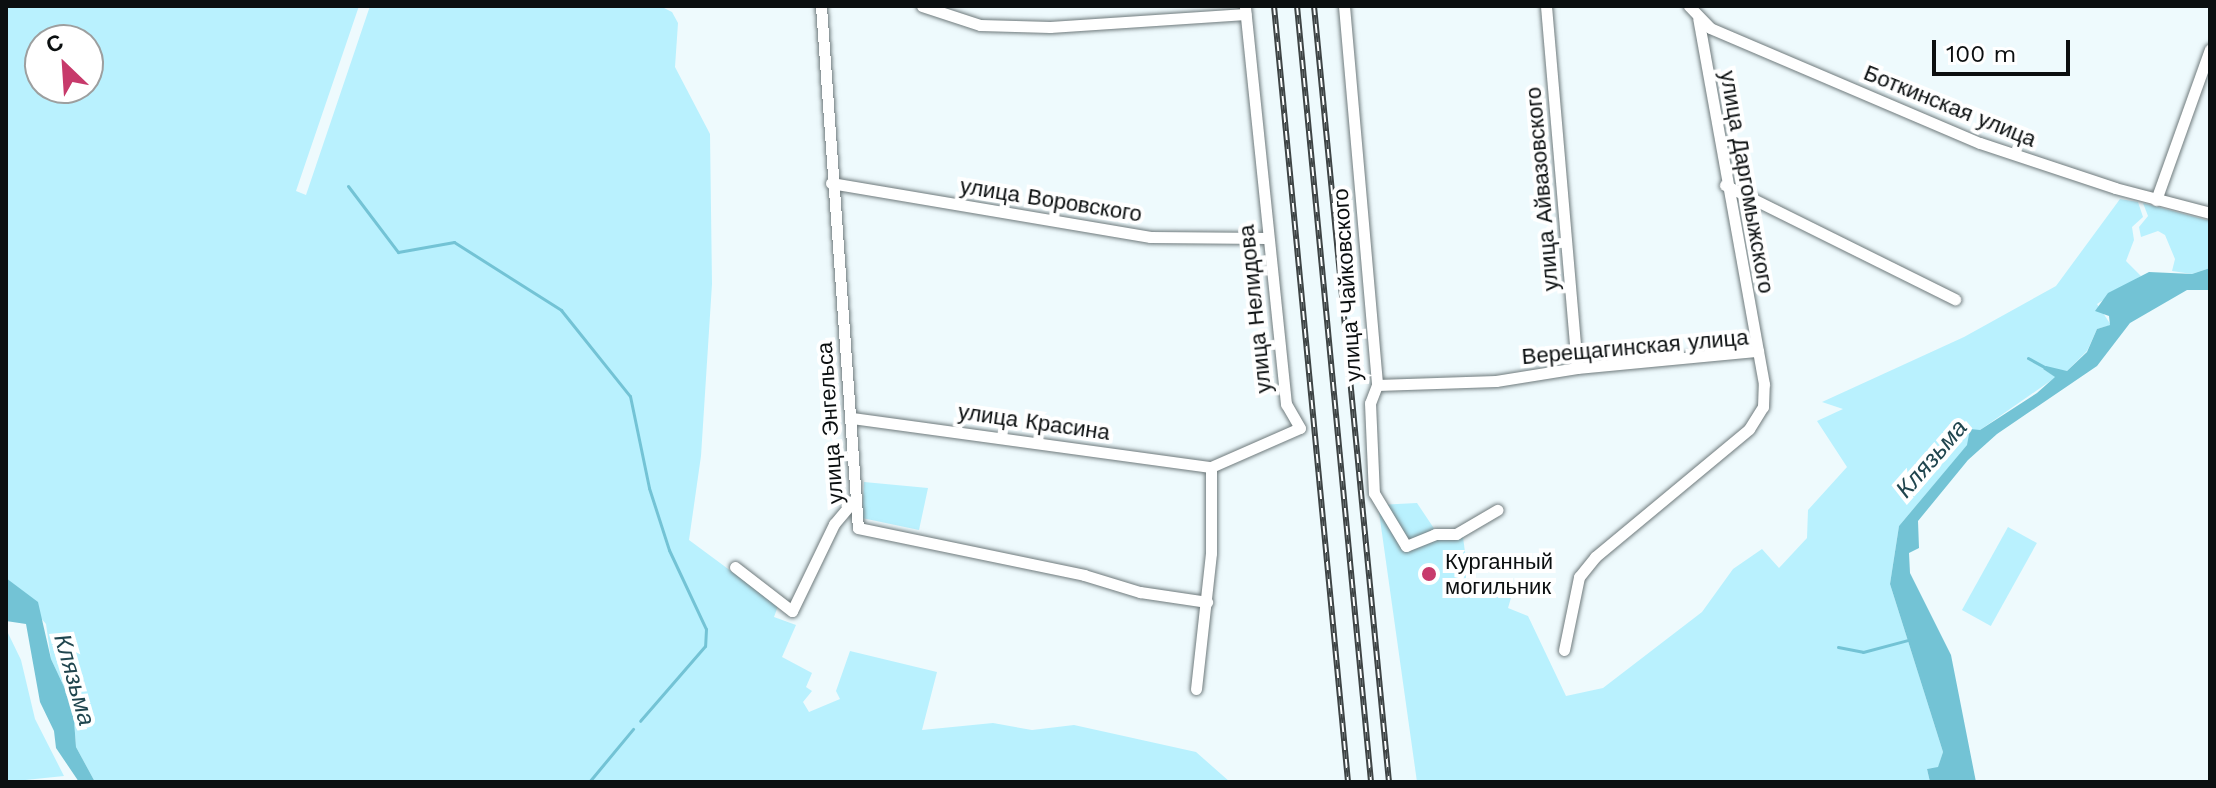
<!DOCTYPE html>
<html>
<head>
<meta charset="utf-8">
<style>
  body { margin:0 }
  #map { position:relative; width:2216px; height:788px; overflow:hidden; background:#eefafd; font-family:"Work Sans",sans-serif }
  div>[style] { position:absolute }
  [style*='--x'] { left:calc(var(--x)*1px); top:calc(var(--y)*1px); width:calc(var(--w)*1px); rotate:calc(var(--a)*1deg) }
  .green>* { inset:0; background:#b9f1fe; transform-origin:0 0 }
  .water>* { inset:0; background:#73c3d5 }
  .stream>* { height:3px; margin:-1.5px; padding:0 1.5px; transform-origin:1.5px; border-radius:1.5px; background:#73c3d5 }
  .roads { filter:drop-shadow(0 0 2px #6f7a7c) drop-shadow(0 0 2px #6f7a7c) }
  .minor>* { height:11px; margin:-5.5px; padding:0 5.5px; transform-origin:5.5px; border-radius:5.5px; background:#fff }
  .rail>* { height:6px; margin-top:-3px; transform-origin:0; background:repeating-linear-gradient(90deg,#fff 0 9px,#3e4445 0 18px); box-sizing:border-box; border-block:2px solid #3e4445 }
  .dots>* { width:22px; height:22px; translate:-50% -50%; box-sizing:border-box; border:4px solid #fff; border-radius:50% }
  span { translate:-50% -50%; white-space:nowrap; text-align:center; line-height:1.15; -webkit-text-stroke:8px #fff; paint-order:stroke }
  .street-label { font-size:22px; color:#0b0f10 }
  .poi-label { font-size:22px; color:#0b0f10 }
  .left { translate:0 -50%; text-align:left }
  .water-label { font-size:24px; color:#20454e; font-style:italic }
  .frame { position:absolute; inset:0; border:8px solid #0b0f10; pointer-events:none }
  .north { position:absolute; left:24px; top:24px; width:80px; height:80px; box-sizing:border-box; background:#fff; border:2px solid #9d9f9f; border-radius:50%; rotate:335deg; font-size:22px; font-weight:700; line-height:32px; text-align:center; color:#0b0f10 }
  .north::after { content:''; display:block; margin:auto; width:28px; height:36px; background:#c73a6b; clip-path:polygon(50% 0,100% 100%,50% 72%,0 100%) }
  .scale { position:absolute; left:1932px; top:40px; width:138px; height:36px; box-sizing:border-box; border:4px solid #0b0f10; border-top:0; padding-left:10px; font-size:24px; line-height:28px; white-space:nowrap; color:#0b0f10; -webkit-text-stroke:6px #fff; paint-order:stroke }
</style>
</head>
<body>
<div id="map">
  <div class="green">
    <i style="clip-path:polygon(evenodd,6px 6px,359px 6px,296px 191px,306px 195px,370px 6px,660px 6px,672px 12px,678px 23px,675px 67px,710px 134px,712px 284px,701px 456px,689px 540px,778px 606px,774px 617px,796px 625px,782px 657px,812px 673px,806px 687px,812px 691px,803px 702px,809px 712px,840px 699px,836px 691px,850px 651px,937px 672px,922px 730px,993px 723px,1032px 730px,1074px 725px,1196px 752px,1230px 782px,95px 782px,76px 747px,73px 706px,51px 659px,46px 624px,6px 578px,6px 6px,40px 40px,88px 40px,88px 88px,40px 88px,40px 40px)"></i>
    <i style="clip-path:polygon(2120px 199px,2138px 202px,2143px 217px,2132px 227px,2134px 240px,2126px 261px,2141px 276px,2097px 304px,2111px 325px,2097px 329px,2087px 351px,2067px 371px,2043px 369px,2056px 377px,1980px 430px,1899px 526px,1890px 584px,1943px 752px,1938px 768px,1927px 769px,1930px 782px,1417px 782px,1378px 505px,1417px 503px,1439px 536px,1463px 537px,1471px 598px,1513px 591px,1508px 608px,1528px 616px,1566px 696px,1603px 688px,1702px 612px,1733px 569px,1762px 549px,1779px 568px,1807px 538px,1808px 510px,1847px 467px,1817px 421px,1843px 409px,1822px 402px,1964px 337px,2056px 286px)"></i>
    <i style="clip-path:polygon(2143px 203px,2210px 221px,2210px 268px,2192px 274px,2172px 271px,2175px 259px,2165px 235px,2158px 231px,2141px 237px,2139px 227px,2148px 216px)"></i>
    <i style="clip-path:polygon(864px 482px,928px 488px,919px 530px,862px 518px)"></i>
    <i style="left:2008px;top:527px;width:33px;height:95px;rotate:29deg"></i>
    <i style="clip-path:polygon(7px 631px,21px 660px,35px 719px,64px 776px,6px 782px)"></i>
  </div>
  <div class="water">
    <i style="clip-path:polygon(2210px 268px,2210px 290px,2187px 290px,2130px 323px,2097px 366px,1997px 434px,1968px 460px,1918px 521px,1919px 548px,1909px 553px,1910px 573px,1951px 655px,1976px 782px,1930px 782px,1927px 769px,1938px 767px,1943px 752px,1890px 584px,1899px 526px,1967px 445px,1970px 429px,1980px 430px,2037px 393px,2055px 377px,2043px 369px,2046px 366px,2067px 371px,2087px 352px,2097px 329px,2110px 325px,2109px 316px,2095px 311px,2108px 293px,2149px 272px,2192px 274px)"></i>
    <i style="clip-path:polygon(6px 578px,38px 602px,51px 659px,73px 706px,76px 747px,95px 782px,79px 782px,56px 748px,54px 731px,40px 702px,26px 624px,6px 621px)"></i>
  </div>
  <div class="stream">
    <i style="--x:348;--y:186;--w:83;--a:52.9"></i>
    <i style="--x:398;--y:252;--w:57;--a:-10.1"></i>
    <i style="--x:454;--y:242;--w:127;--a:32.4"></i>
    <i style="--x:561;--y:310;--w:110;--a:51.3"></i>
    <i style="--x:630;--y:396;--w:94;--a:78.3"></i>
    <i style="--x:649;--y:488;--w:65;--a:72.1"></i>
    <i style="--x:669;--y:550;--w:87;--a:64.9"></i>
    <i style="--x:706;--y:629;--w:17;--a:93"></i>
    <i style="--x:705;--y:646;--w:99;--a:130.9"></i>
    <i style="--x:2028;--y:358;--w:21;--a:29"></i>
    <i style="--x:1838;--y:647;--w:25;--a:11"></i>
    <i style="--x:1863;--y:652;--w:47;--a:-14.9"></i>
    <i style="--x:589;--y:782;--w:69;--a:-50.3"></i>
  </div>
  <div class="roads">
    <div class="minor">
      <i style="--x:821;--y:6;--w:523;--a:85.95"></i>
      <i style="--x:858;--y:528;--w:231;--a:11.7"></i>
      <i style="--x:1084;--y:575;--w:59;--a:16.9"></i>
      <i style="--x:1140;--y:592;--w:68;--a:8.5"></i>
      <i style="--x:922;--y:6;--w:61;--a:18.1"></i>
      <i style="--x:980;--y:25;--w:70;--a:1.6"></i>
      <i style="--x:1050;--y:27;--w:196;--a:-3.8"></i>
      <i style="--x:1344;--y:6;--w:380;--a:85"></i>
      <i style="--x:1377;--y:385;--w:19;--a:111"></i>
      <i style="--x:1370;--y:403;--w:90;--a:87.5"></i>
      <i style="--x:1374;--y:493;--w:62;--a:58.9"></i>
      <i style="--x:1406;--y:546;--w:31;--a:-22"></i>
      <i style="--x:1435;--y:534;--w:21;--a:0"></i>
      <i style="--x:1456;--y:534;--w:48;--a:-30.3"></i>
      <i style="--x:1546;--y:6;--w:363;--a:85.1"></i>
      <i style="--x:1689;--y:6;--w:30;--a:46"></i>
      <i style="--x:1710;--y:28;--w:293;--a:23.1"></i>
      <i style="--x:1980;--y:143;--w:142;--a:18.4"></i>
      <i style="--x:2115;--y:188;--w:98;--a:14.7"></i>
      <i style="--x:831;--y:183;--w:324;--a:9.6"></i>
      <i style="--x:1150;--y:237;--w:117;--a:0.5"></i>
      <i style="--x:1725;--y:185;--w:257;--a:26.4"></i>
      <i style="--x:2156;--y:200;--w:160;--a:-70.3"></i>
      <i style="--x:1377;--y:385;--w:119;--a:-1.9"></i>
      <i style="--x:1496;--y:381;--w:82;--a:-9.1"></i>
      <i style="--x:1577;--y:368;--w:182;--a:-5.4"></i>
      <i style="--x:852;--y:418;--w:362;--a:7.8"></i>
      <i style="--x:735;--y:567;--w:72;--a:37.7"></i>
      <i style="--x:792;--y:611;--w:97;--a:-64.2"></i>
      <i style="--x:834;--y:524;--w:31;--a:-50"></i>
      <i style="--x:1564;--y:650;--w:75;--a:-78.4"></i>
      <i style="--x:1579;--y:577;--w:26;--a:-51"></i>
      <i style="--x:1595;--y:557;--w:200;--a:-39.7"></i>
      <i style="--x:1749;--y:429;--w:26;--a:-58"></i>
      <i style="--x:1763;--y:407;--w:23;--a:-88"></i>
      <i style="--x:1764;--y:384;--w:371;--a:-100.2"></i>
      <i style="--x:1196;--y:689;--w:137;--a:-83.7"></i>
      <i style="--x:1211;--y:553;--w:86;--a:-90"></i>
      <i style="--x:1211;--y:467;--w:97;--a:-23.7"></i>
      <i style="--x:1300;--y:428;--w:28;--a:-120"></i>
      <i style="--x:1286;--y:404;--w:400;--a:-95.9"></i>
    </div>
  </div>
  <div class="rail">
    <i style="--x:1274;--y:6;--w:780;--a:84.55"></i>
    <i style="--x:1297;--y:6;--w:780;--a:84.55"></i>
    <i style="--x:1314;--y:6;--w:780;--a:84.48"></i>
  </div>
  <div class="dots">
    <i style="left:1429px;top:574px;background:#c73a6b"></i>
  </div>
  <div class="street-label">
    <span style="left:1950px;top:106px;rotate:22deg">Боткинская улица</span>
    <span style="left:1747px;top:182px;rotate:80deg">улица Даргомыжского</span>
    <span style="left:1542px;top:189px;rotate:-95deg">улица Айвазовского</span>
    <span style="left:1051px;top:200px;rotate:9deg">улица Воровского</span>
    <span style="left:1347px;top:285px;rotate:-94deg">улица Чайковского</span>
    <span style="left:1255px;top:309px;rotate:-96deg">улица Нелидова</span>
    <span style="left:1635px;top:347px;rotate:-5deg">Верещагинская улица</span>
    <span style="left:1034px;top:422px;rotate:8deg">улица Красина</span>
    <span style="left:830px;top:423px;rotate:-94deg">улица Энгельса</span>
  </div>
  <div class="poi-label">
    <span class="left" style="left:1445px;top:574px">Курганный<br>могильник</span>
  </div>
  <div class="water-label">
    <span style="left:1932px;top:459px;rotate:-49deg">Клязьма</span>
    <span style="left:74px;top:680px;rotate:74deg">Клязьма</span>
  </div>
  <div class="frame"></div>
  <div class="north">С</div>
  <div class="scale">100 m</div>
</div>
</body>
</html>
